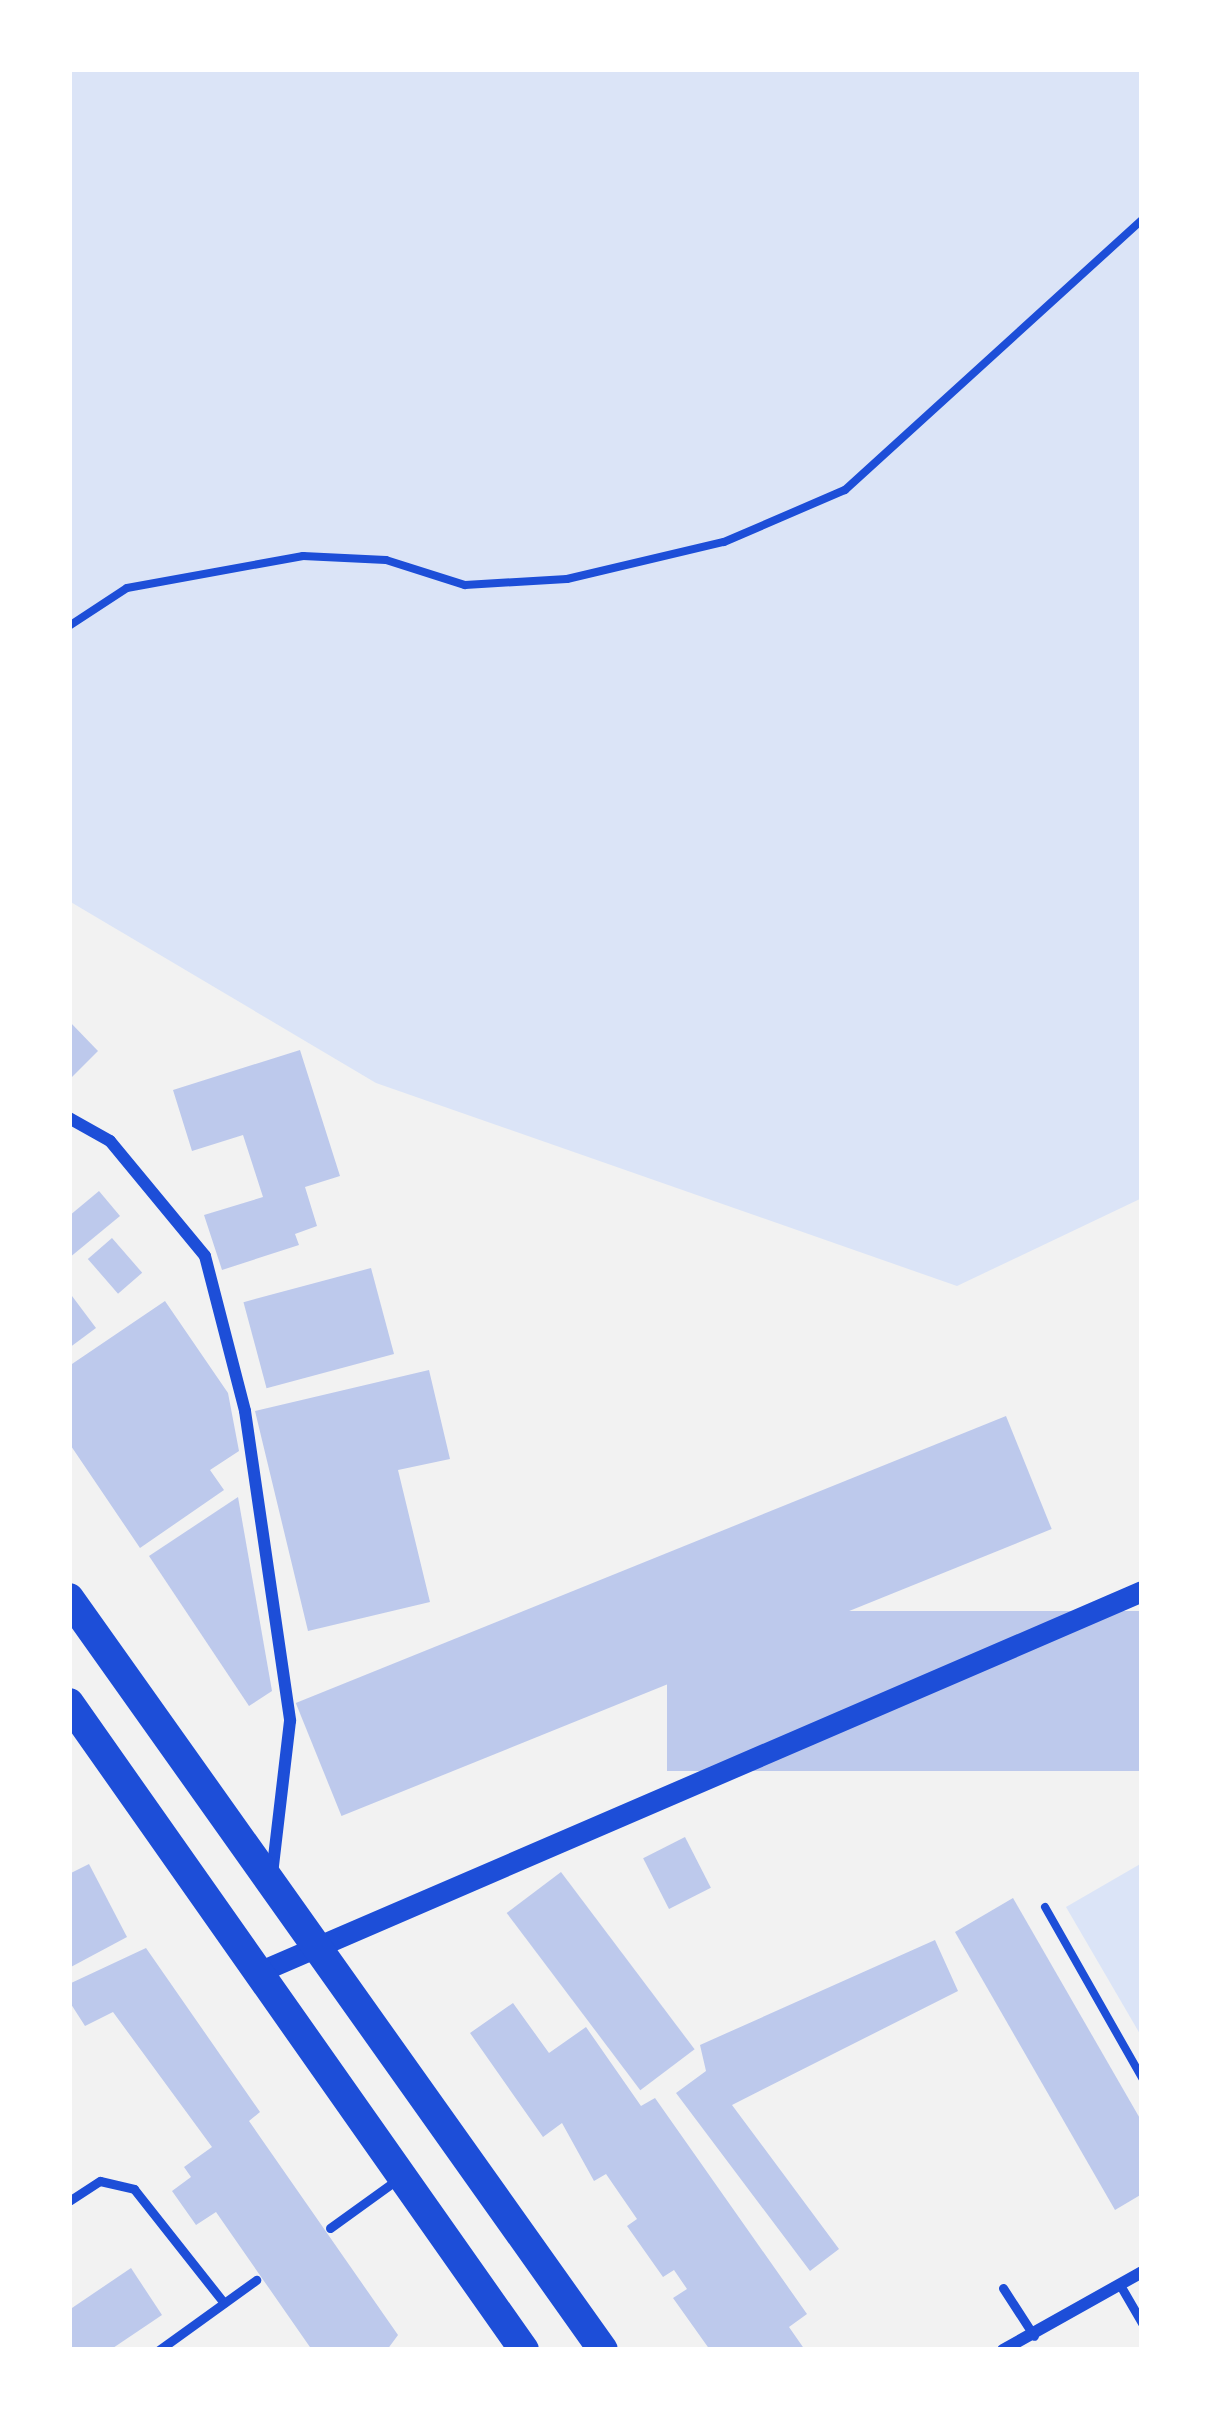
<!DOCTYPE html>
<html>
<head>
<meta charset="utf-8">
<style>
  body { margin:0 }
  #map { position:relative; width:1211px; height:2419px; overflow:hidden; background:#f2f2f2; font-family:"Noto Sans",sans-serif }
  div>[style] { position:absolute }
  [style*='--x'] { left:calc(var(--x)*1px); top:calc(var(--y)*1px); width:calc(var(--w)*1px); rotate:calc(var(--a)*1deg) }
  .green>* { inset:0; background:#dbe4f7 }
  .building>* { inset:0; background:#bdc9ec; transform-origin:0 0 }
  .path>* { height:8px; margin:-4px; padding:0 4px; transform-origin:4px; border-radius:4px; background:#1d4ed8 }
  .service>* { height:9px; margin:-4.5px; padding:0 4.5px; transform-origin:4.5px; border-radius:4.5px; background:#1d4ed8 }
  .minor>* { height:12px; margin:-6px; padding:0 6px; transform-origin:6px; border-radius:6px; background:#1d4ed8 }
  .tertiary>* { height:21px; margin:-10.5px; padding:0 10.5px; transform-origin:10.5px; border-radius:10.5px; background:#1d4ed8 }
  .primary>* { height:30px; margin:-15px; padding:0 15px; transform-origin:15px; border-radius:15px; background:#1d4ed8 }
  span { translate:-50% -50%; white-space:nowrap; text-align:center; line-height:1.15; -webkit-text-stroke:9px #fff; paint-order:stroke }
  .frame { position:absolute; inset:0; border:72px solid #fff; pointer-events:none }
</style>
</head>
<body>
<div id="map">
  <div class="green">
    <i style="clip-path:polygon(69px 69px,1142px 69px,1142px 1198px,957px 1286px,376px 1083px,69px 901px)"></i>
    <i style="clip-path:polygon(1142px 1863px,1142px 2033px,1140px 2034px,1066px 1907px)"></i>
  </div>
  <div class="building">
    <i style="clip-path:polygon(69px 1021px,98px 1051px,69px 1080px)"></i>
    <i style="clip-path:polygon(300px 1050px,340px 1176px,305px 1187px,317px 1226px,295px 1234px,299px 1245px,222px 1270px,204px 1215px,263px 1197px,243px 1135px,192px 1151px,173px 1090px)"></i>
    <i style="clip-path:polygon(99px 1191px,120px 1216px,69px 1258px,69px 1216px)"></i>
    <i style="left:112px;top:1238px;width:46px;height:32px;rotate:49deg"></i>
    <i style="left:371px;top:1268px;width:89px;height:132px;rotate:75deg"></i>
    <i style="clip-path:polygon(69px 1292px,96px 1328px,69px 1348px)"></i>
    <i style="clip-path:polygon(165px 1301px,228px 1393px,239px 1451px,210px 1470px,224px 1490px,140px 1548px,69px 1443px,69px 1366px)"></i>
    <i style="clip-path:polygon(429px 1370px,450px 1459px,398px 1470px,430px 1602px,308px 1631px,255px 1411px)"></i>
    <i style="left:1006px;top:1416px;width:122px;height:766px;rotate:68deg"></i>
    <i style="clip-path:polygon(238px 1497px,272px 1691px,249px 1706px,149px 1556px)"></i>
    <i style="left:1142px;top:1611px;width:160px;height:475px;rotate:90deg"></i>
    <i style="left:685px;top:1837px;width:57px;height:47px;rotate:63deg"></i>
    <i style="clip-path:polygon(89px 1864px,127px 1937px,69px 1968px,69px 1874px)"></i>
    <i style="left:561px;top:1872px;width:222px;height:68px;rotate:53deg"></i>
    <i style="clip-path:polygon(1013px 1898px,1142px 2122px,1142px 2194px,1115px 2210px,955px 1932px)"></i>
    <i style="clip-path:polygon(935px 1940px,958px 1991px,732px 2105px,839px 2249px,810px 2271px,676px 2093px,706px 2071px,700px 2045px)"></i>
    <i style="clip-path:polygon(146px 1948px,260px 2112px,249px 2121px,398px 2335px,387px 2350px,312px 2350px,216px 2212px,196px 2225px,172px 2191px,191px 2177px,184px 2167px,212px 2147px,113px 2012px,85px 2026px,69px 2001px,69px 1984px)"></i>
    <i style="clip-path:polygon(513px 2003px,549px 2053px,586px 2027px,641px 2106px,655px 2098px,807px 2314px,789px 2327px,805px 2350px,710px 2350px,673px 2298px,687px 2289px,674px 2270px,663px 2277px,627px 2226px,637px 2219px,606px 2174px,594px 2181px,562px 2123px,543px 2137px,470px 2033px)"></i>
    <i style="clip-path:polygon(131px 2268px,162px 2315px,110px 2350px,69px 2350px,69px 2310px)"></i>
  </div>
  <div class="path">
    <i style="--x:69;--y:626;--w:69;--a:-33.2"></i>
    <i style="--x:127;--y:588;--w:179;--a:-10.3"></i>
    <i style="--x:303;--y:556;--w:83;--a:2.8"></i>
    <i style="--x:386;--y:560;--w:83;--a:17.6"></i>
    <i style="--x:465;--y:585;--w:102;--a:-3.4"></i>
    <i style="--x:567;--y:579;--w:161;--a:-13.3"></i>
    <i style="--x:724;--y:542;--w:132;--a:-23.3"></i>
    <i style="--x:845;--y:490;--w:401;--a:-42.3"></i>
    <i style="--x:1045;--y:1907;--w:197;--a:60.4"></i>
  </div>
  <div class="service">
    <i style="--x:69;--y:2201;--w:37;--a:-33"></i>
    <i style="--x:100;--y:2181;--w:35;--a:13"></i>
    <i style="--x:134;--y:2189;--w:145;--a:51.7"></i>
    <i style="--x:330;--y:2228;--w:84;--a:-35.8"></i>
    <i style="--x:1120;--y:2285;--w:44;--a:59.9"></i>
    <i style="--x:1003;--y:2288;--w:57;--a:57.1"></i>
    <i style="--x:159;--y:2350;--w:120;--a:-35.8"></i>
  </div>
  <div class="minor">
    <i style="--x:69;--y:1118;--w:47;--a:29.3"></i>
    <i style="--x:110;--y:1141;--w:149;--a:50.4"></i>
    <i style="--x:205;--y:1256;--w:160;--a:75.5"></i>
    <i style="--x:245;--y:1411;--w:313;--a:81.7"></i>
    <i style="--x:290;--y:1721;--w:154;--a:96.7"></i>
    <i style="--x:1003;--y:2350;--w:159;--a:-29.3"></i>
  </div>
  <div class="tertiary">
    <i style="--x:261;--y:1971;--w:959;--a:-23.33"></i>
  </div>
  <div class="primary">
    <i style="--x:69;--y:1598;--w:922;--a:54.62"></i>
    <i style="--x:69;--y:1703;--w:791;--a:54.88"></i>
  </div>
  <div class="frame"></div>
</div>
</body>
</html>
